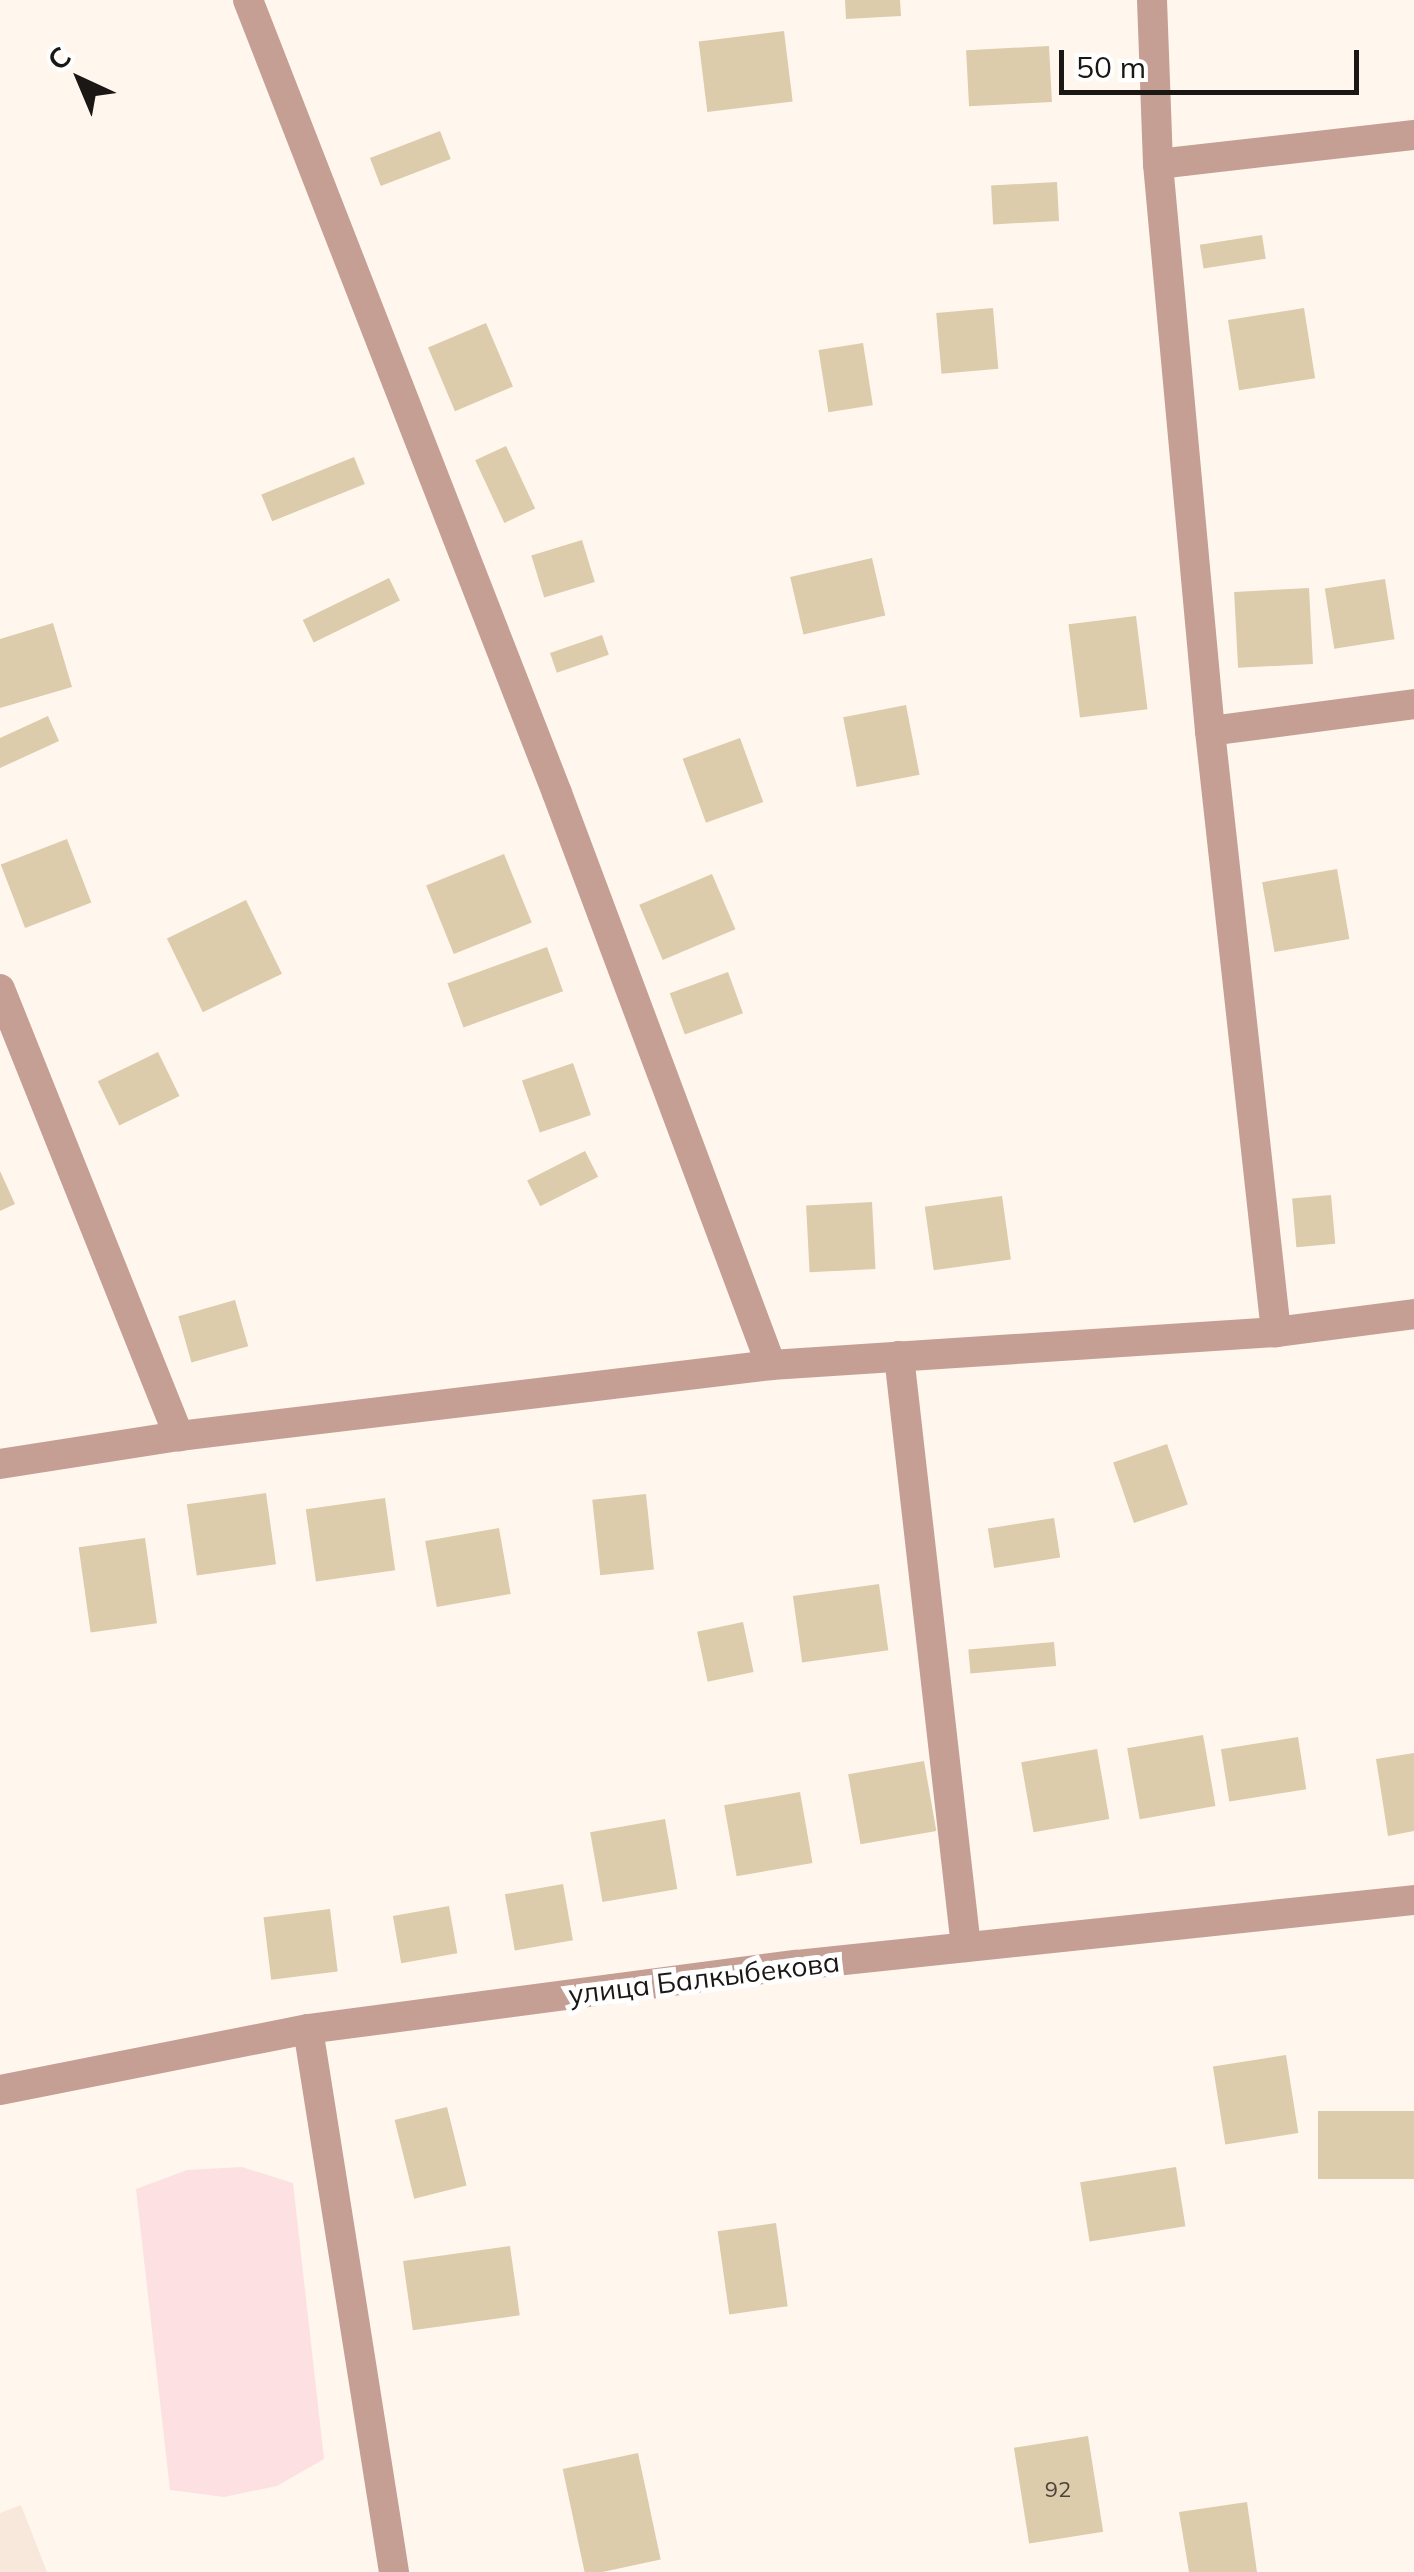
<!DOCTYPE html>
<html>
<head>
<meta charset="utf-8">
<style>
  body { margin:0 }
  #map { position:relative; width:1414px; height:2572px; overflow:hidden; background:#fff6ee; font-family:Mulish,sans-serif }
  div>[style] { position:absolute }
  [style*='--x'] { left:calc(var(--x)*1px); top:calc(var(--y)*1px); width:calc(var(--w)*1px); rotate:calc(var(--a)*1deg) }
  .built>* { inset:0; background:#f8e8dc }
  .green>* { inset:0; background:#fde0e2 }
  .building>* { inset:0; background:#ddccab; transform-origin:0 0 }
  .minor>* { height:30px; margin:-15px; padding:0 15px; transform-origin:15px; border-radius:15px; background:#c69f94 }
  span { translate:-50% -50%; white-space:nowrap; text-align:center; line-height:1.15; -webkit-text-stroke:10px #fff; paint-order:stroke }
  .number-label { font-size:22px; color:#4b443a }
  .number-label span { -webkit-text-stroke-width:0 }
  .street-label { font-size:28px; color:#1a1715 }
  .north { position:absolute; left:30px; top:30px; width:100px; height:100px; -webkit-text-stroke:8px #fff; paint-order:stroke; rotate:316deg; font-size:28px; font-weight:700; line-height:40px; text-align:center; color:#1a1715 }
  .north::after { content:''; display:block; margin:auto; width:35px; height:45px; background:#1a1715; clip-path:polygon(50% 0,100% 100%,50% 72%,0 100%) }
  .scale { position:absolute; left:1059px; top:50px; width:300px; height:45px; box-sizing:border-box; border:5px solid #1a1715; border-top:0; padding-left:12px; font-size:30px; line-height:35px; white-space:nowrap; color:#1a1715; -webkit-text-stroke:8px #fff; paint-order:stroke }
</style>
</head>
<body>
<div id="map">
  <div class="built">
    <i style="clip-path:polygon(21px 2505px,47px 2572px,0 2572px,0 2513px)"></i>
  </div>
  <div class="green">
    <i style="clip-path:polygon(242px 2167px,293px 2183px,324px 2459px,277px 2486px,224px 2497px,170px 2490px,136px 2189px,187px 2170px)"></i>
  </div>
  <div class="building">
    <i style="clip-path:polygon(845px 0,900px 0,901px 16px,846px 19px)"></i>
    <i style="left:784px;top:31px;width:71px;height:86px;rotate:83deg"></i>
    <i style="left:1049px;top:46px;width:56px;height:83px;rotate:87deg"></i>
    <i style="left:440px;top:131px;width:30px;height:75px;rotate:69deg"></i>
    <i style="left:1057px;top:182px;width:39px;height:66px;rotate:87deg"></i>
    <i style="left:1262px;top:235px;width:24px;height:63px;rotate:81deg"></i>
    <i style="left:993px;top:308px;width:61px;height:57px;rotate:85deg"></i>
    <i style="left:1304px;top:308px;width:71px;height:77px;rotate:81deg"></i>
    <i style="left:486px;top:323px;width:69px;height:63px;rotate:67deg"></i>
    <i style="left:863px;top:343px;width:63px;height:45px;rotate:81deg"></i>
    <i style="left:506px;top:446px;width:69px;height:34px;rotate:65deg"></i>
    <i style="left:354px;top:457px;width:29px;height:100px;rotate:68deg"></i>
    <i style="left:582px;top:540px;width:44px;height:53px;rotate:73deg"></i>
    <i style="left:872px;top:558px;width:59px;height:84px;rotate:77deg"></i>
    <i style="left:389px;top:578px;width:25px;height:96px;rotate:64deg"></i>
    <i style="left:1385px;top:579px;width:61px;height:61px;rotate:81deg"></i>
    <i style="left:1309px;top:588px;width:76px;height:75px;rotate:87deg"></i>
    <i style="left:1136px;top:616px;width:94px;height:68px;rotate:83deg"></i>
    <i style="clip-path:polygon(53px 623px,72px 687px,0 708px,0 639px)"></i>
    <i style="left:602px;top:635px;width:21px;height:55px;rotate:71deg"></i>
    <i style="left:906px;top:705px;width:71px;height:64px;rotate:79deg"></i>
    <i style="clip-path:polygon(48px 716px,59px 741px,0 768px,0 738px)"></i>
    <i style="left:740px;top:738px;width:68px;height:61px;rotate:70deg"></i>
    <i style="left:67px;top:839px;width:68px;height:71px;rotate:69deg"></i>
    <i style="left:504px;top:854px;width:74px;height:84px;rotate:68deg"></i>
    <i style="left:1337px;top:869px;width:71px;height:76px;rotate:80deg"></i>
    <i style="left:712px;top:874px;width:60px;height:79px;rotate:67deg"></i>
    <i style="left:246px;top:900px;width:82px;height:88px;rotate:64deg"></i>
    <i style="left:547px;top:947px;width:47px;height:106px;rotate:70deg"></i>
    <i style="left:728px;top:972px;width:44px;height:62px;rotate:70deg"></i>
    <i style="left:158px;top:1052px;width:49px;height:67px;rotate:64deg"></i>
    <i style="left:573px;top:1063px;width:55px;height:54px;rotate:71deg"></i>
    <i style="left:585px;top:1151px;width:29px;height:65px;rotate:63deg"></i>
    <i style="clip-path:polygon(0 1171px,15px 1204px,0 1211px)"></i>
    <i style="left:1331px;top:1195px;width:49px;height:39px;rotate:85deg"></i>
    <i style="left:1002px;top:1196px;width:64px;height:78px;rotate:82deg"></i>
    <i style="left:872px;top:1202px;width:67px;height:66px;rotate:87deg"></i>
    <i style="left:235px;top:1300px;width:48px;height:59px;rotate:74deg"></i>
    <i style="left:1167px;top:1444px;width:64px;height:57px;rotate:71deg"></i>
    <i style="left:266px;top:1493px;width:72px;height:80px;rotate:82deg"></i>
    <i style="left:646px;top:1494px;width:76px;height:54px;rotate:84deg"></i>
    <i style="left:385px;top:1498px;width:73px;height:80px;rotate:82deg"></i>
    <i style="left:1054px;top:1518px;width:40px;height:67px;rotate:81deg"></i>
    <i style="left:499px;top:1528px;width:67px;height:75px;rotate:80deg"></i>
    <i style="left:145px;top:1538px;width:86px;height:67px;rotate:82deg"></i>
    <i style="left:879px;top:1584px;width:67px;height:87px;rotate:82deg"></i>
    <i style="left:743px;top:1622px;width:51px;height:47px;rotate:78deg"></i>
    <i style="left:1054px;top:1642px;width:24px;height:86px;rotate:85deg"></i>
    <i style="left:1203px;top:1735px;width:72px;height:77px;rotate:80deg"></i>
    <i style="left:1298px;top:1737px;width:53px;height:78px;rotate:81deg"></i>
    <i style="left:1097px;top:1749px;width:71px;height:77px;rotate:80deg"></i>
    <i style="clip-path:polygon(1414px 1753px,1414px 1831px,1388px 1836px,1376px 1759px)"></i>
    <i style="left:924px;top:1761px;width:71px;height:77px;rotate:80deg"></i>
    <i style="left:800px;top:1792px;width:72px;height:77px;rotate:80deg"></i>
    <i style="left:665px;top:1819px;width:71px;height:76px;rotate:80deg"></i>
    <i style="left:563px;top:1884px;width:57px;height:59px;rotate:80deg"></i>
    <i style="left:449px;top:1906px;width:48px;height:57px;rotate:80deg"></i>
    <i style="left:330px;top:1909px;width:63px;height:67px;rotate:83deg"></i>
    <i style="left:1286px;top:2055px;width:79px;height:74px;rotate:81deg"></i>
    <i style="left:447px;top:2107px;width:81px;height:54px;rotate:76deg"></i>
    <i style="left:1414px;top:2111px;width:68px;height:96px;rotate:90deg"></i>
    <i style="left:1176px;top:2167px;width:60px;height:97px;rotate:81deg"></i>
    <i style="left:776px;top:2223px;width:84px;height:59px;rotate:82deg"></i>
    <i style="left:510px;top:2246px;width:70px;height:108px;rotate:82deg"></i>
    <i style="left:1088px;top:2436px;width:97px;height:75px;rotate:81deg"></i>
    <i style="left:638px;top:2453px;width:109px;height:77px;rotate:78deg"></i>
    <i style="clip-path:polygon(1247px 2502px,1257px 2572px,1189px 2572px,1179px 2512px)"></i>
  </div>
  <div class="minor">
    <i style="--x:248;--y:0;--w:851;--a:68.71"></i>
    <i style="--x:557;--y:793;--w:611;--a:69.49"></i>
    <i style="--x:1152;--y:0;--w:164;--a:87.9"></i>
    <i style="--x:1158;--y:164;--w:569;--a:84.76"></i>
    <i style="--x:1210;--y:731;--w:605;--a:83.73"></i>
    <i style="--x:1158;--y:164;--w:258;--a:-6.5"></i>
    <i style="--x:1210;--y:731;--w:206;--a:-7.5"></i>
    <i style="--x:0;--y:989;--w:482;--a:68.2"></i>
    <i style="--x:899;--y:1356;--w:595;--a:83.53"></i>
    <i style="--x:0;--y:1464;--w:181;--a:-8.9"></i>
    <i style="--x:179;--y:1436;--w:596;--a:-6.84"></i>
    <i style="--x:771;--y:1365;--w:506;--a:-3.74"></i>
    <i style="--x:1276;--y:1332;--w:139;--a:-7.4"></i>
    <i style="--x:308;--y:2029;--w:550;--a:81"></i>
    <i style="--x:0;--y:2090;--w:314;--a:-11.2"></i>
    <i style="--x:308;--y:2029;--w:493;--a:-7.5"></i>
    <i style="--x:797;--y:1965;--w:620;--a:-6.01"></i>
  </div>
  <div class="number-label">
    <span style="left:1058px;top:2490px">92</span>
  </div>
  <div class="street-label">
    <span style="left:704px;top:1978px;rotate:-7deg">улица Балкыбекова</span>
  </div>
  <div class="north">С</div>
  <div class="scale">50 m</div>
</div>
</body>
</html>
